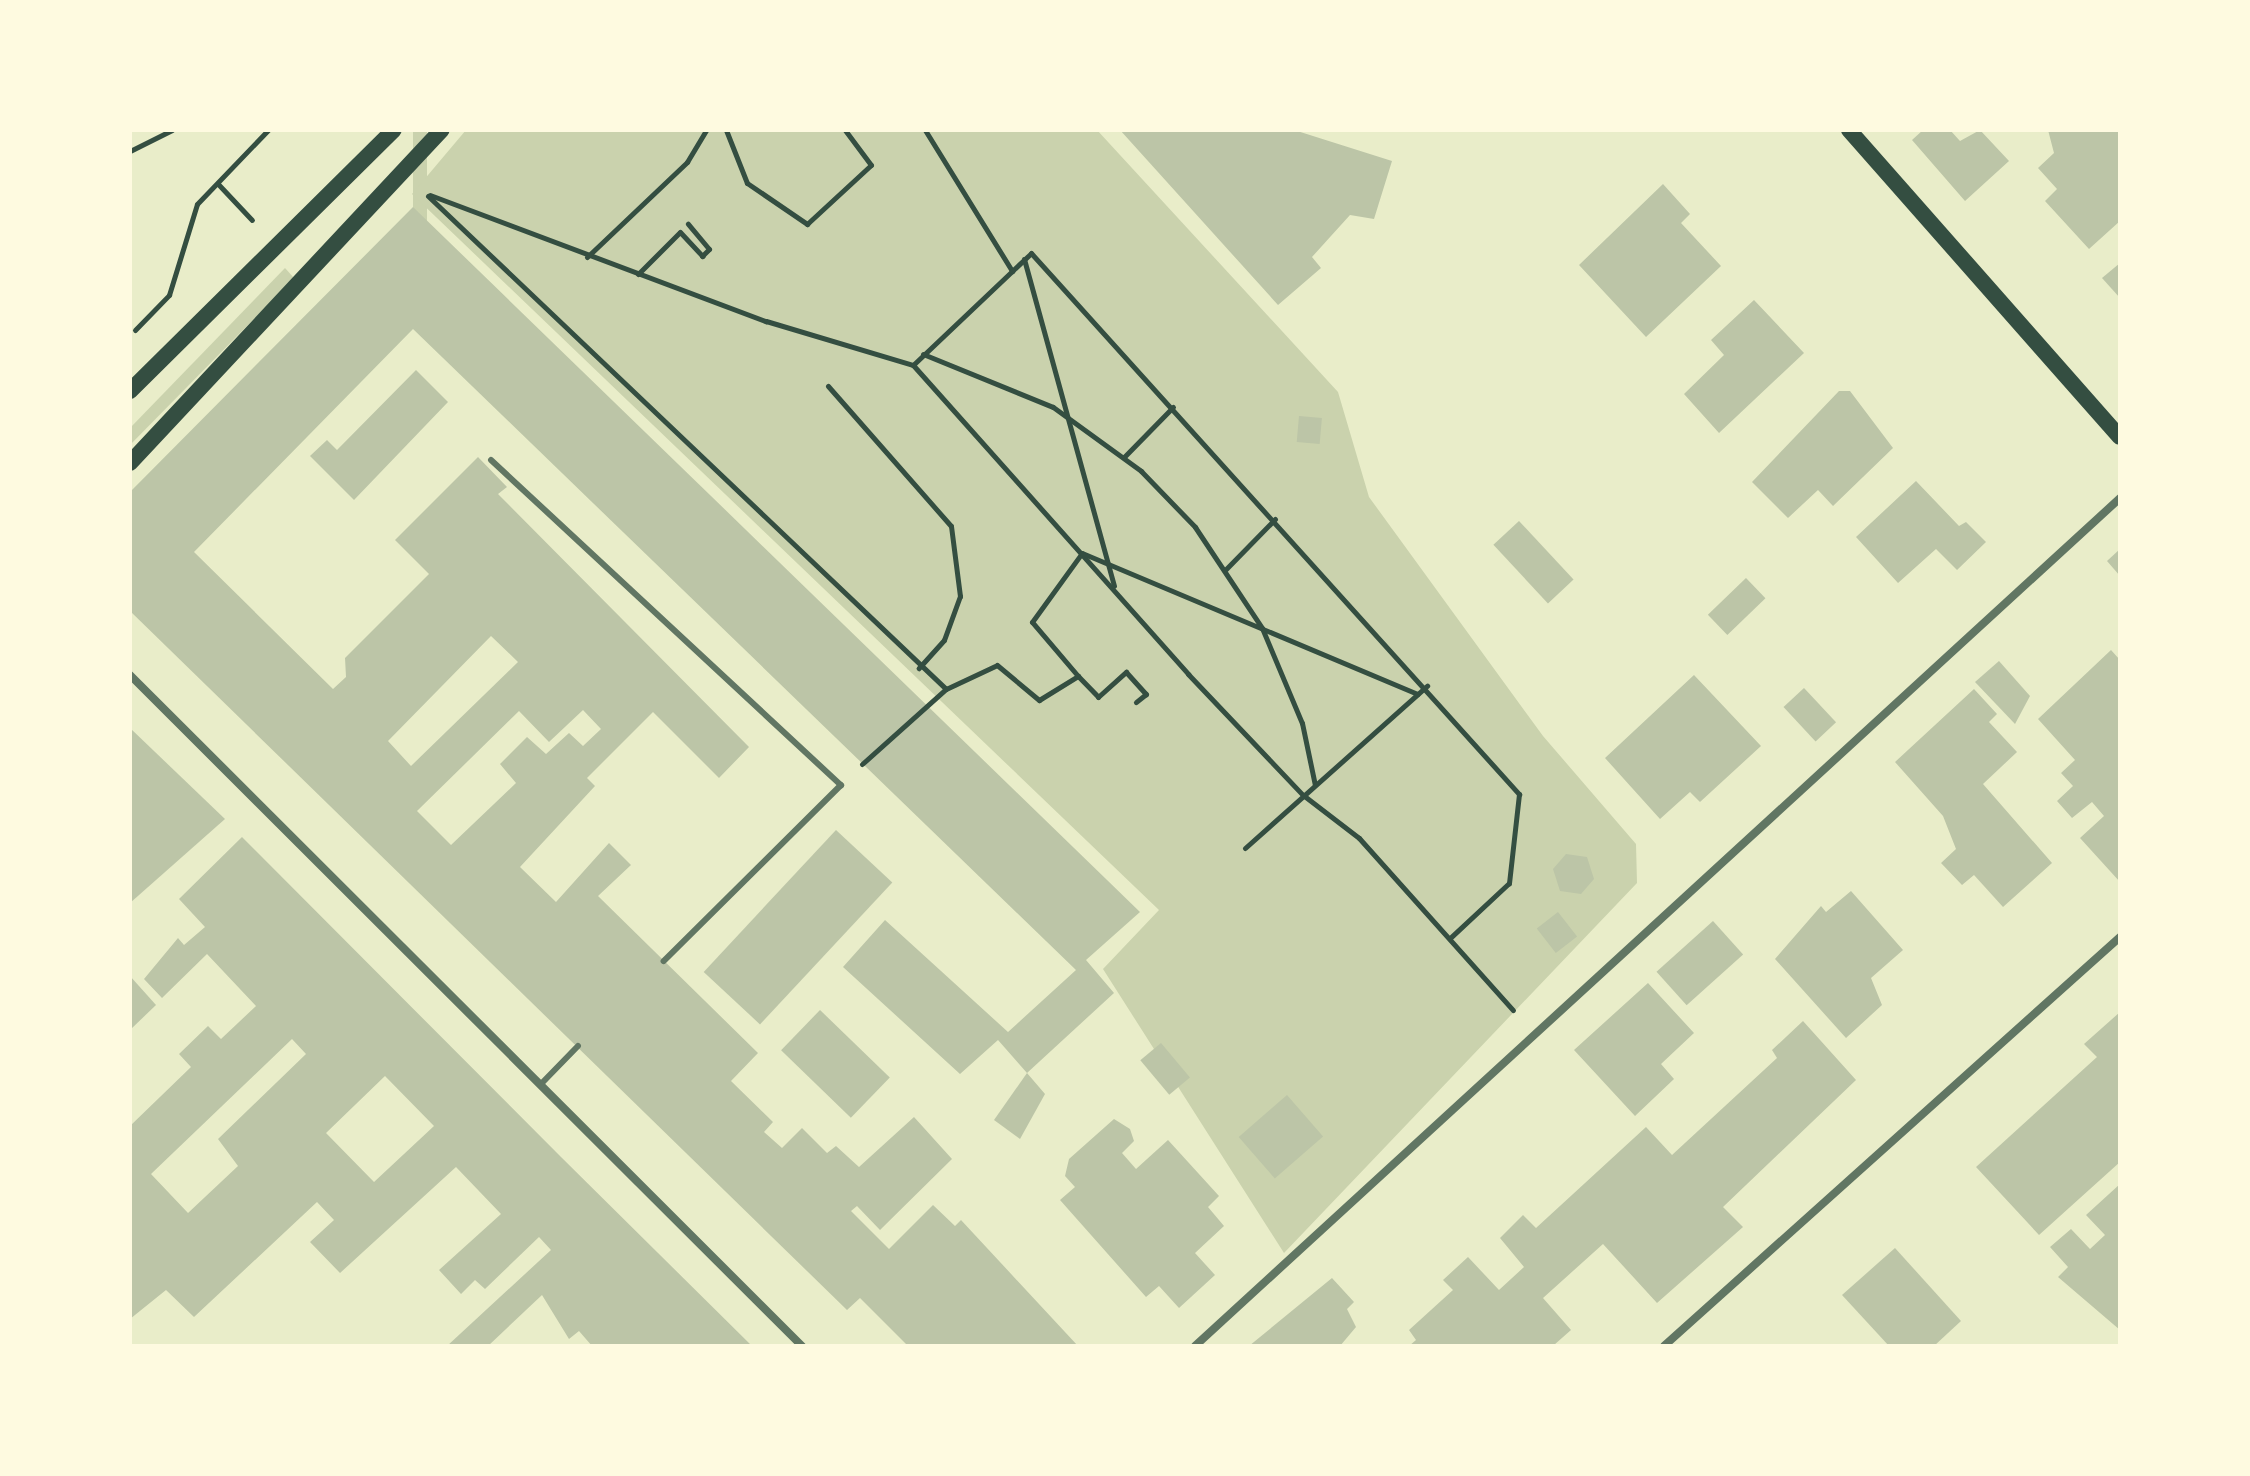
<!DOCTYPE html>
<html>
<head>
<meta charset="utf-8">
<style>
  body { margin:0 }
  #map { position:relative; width:2250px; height:1476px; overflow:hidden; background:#e9edc9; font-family:"Source Sans 3",sans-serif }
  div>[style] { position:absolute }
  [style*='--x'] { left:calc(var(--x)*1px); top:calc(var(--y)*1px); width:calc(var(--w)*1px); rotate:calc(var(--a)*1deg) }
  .green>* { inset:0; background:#cad2ad; transform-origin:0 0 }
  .building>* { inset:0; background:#bcc5a7; transform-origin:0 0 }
  .path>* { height:5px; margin:-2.5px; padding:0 2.5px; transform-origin:2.5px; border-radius:2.5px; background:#344e41 }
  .service>* { height:6px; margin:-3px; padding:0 3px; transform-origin:3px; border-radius:3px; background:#617663 }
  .minor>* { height:8px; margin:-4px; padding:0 4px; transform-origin:4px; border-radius:4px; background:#617663 }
  .secondary>* { height:16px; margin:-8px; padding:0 8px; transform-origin:8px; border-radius:8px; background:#344e41 }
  span { translate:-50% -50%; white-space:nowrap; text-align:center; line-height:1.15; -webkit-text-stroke:7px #fefae0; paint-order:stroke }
  .frame { position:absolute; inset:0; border:132px solid #fefae0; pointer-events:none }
</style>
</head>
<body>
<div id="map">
  <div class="green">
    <i style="left:413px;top:130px;width:14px;height:168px"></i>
    <i style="clip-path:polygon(466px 130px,1097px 130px,1338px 392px,1369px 497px,1543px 736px,1636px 844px,1637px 883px,1284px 1253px,1103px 969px,1159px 910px,412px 194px)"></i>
    <i style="clip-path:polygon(285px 268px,294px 278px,130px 445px,130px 428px)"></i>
  </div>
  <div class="building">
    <i style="clip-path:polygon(1120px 130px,1294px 130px,1392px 161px,1374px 219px,1350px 215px,1312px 257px,1321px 268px,1278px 305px)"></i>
    <i style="clip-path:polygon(1923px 130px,1950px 130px,1960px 141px,1980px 130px,2009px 161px,1965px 201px,1912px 140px)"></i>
    <i style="clip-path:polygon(2048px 130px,2120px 130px,2120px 221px,2089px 249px,2045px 201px,2057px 189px,2038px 168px,2054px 153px)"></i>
    <i style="clip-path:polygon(1663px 184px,1690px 214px,1681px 223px,1721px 266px,1646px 337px,1579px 265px)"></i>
    <i style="clip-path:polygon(evenodd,413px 207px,1140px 912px,1086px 960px,1114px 993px,1027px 1073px,998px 1040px,960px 1074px,843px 967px,885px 920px,1008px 1032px,1076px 970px,413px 329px,194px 552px,333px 689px,346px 677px,345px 658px,429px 574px,395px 540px,478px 457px,507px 487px,498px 494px,749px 747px,719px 778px,653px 712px,587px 778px,595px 786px,520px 867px,556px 902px,609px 843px,631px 865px,598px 896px,758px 1053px,731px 1081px,773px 1122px,764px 1132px,782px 1148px,802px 1128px,827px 1153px,836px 1146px,859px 1167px,914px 1117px,952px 1159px,880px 1230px,857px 1206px,851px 1211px,889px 1249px,933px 1205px,955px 1226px,961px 1220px,1078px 1346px,908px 1346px,860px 1298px,847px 1310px,130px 611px,130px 492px,413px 207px,491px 636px,518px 662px,411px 766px,388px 741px,491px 636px,413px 207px,583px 710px,601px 729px,583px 746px,569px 733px,546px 754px,527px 737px,500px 764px,516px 783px,451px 845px,417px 811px,519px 711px,549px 742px,583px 710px)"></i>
    <i style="clip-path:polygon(2120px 263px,2120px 298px,2102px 278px)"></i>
    <i style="clip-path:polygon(1754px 300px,1804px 353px,1719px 433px,1684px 394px,1724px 355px,1711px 340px)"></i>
    <i style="clip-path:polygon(416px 370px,448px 402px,354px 500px,310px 456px,327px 440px,337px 450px)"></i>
    <i style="clip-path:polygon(1839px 391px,1850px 391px,1893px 448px,1833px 506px,1818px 490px,1788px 518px,1752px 482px)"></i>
    <i style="left:1299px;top:416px;width:23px;height:26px;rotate:5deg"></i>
    <i style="clip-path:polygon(1916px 481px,1959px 526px,1966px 522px,1986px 542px,1957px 570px,1936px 549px,1898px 583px,1856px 537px)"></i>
    <i style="left:1519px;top:521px;width:80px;height:35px;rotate:47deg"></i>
    <i style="clip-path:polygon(2120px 549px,2120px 576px,2107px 561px)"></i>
    <i style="left:1746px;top:578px;width:28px;height:53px;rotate:46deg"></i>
    <i style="clip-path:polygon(2111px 650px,2120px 660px,2120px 882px,2080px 838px,2104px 816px,2092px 802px,2072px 818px,2057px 801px,2073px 786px,2061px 773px,2075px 760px,2038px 719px)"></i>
    <i style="clip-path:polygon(1999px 661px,2030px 696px,2015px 724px,1975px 682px)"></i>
    <i style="clip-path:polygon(1694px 675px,1761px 746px,1700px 802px,1690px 792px,1660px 819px,1605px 758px)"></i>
    <i style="left:1804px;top:688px;width:47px;height:28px;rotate:47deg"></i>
    <i style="clip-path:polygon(1974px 689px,1997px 714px,1989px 722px,2017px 752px,1983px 784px,2052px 863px,2003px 907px,1974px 875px,1962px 885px,1941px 863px,1956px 849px,1943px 816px,1895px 762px)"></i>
    <i style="clip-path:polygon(130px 728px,225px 819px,130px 903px)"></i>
    <i style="left:836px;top:830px;width:77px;height:194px;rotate:43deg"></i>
    <i style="clip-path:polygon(evenodd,242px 837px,561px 1157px,752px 1346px,592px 1346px,579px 1331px,569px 1339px,542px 1295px,488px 1346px,447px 1346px,551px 1250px,539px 1237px,485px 1289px,475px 1280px,461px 1294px,439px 1270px,501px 1214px,456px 1167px,340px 1273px,310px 1242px,334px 1220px,317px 1202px,194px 1317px,166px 1290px,130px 1319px,130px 1126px,191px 1067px,179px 1054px,208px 1026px,221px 1039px,256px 1006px,207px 954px,162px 998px,144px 979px,178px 938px,184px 945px,205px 927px,179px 899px,242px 837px,292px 1039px,306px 1054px,218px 1139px,238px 1166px,188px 1213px,151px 1174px,292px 1039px,242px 837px,385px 1076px,434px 1126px,374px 1182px,326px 1133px,385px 1076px)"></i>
    <i style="clip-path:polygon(1566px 854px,1587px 857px,1594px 879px,1581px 894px,1560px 891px,1553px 869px)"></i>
    <i style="clip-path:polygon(1851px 891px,1903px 950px,1871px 978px,1882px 1005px,1846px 1038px,1775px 959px,1821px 906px,1826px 912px)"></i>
    <i style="left:1558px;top:912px;width:31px;height:27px;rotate:52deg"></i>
    <i style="left:1713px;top:921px;width:45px;height:76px;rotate:48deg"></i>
    <i style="clip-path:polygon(130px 976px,156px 1005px,130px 1030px)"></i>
    <i style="clip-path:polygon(1648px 983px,1694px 1033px,1661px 1064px,1674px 1079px,1635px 1116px,1574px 1050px)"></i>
    <i style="left:820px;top:1010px;width:97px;height:56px;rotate:44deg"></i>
    <i style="clip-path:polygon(2120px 1012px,2120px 1162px,2039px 1235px,1976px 1167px,2097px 1057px,2084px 1044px)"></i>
    <i style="clip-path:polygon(1803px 1021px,1856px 1080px,1723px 1207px,1743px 1227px,1657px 1303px,1603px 1244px,1543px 1298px,1571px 1330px,1554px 1345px,1409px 1346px,1416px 1340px,1409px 1330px,1453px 1290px,1443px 1280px,1468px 1257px,1499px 1290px,1524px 1267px,1500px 1238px,1523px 1215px,1536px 1228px,1646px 1127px,1672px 1155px,1777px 1058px,1772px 1050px)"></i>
    <i style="left:1161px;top:1043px;width:45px;height:27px;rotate:50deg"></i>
    <i style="clip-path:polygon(1027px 1073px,1045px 1094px,1020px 1139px,994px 1120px)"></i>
    <i style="left:1287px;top:1095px;width:55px;height:64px;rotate:49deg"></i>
    <i style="clip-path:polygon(1114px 1119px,1130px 1129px,1134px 1141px,1122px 1153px,1136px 1169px,1168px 1140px,1219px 1196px,1208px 1207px,1224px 1226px,1195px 1253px,1215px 1275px,1179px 1308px,1159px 1286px,1146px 1297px,1060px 1200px,1075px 1187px,1065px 1176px,1069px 1159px)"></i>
    <i style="clip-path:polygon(2120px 1184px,2120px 1330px,2058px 1277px,2068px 1267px,2050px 1247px,2071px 1229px,2090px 1249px,2105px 1235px,2086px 1215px)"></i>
    <i style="clip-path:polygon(1895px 1248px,1961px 1321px,1934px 1346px,1889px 1346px,1842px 1295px)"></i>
    <i style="clip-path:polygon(1332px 1278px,1354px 1302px,1347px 1309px,1356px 1327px,1340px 1346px,1249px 1346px)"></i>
  </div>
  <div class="path">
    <i style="--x:726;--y:130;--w:57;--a:68.4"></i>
    <i style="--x:747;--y:183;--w:73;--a:34.3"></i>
    <i style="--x:807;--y:224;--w:87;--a:-42.7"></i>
    <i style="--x:871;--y:165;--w:44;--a:-126.6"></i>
    <i style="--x:925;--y:130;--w:166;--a:58.3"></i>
    <i style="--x:1012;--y:271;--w:26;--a:-43"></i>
    <i style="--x:1031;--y:253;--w:729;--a:47.95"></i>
    <i style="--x:1519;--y:794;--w:90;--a:96.4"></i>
    <i style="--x:1509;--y:883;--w:79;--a:137"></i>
    <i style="--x:130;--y:151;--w:47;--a:-26.6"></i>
    <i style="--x:219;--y:185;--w:48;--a:46.7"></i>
    <i style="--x:430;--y:195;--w:359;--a:20.6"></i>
    <i style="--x:766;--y:321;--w:153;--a:16.7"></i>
    <i style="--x:913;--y:365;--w:414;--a:48.3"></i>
    <i style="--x:1188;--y:674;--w:167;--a:46.5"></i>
    <i style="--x:1303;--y:795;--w:71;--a:37.5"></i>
    <i style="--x:1359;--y:838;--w:231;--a:48.2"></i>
    <i style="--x:428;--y:196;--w:715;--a:43.58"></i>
    <i style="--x:587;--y:257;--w:138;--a:-43.5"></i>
    <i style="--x:687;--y:162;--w:37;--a:-59"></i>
    <i style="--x:1024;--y:259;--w:339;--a:74.6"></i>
    <i style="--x:638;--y:274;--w:59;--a:-45"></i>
    <i style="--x:680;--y:232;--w:33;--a:47"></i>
    <i style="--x:702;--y:256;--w:10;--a:-45"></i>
    <i style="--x:709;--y:249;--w:33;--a:-130"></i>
    <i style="--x:135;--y:330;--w:49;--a:-45.8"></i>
    <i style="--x:169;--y:295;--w:95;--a:-72.9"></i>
    <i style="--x:197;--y:204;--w:103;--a:-46.2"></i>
    <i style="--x:923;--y:354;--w:140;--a:22.2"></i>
    <i style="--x:1053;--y:407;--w:109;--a:36"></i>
    <i style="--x:1141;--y:471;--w:78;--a:46"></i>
    <i style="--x:1195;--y:527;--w:121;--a:56.4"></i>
    <i style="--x:1262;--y:628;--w:103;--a:67.2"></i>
    <i style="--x:1302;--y:723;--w:63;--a:78.2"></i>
    <i style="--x:913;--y:365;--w:137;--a:-43.5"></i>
    <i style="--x:828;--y:386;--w:186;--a:48.7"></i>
    <i style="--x:951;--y:526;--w:71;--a:82.7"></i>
    <i style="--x:960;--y:596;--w:47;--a:110"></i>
    <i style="--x:944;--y:640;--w:38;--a:132"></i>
    <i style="--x:1124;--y:457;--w:70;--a:-45.6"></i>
    <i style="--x:1226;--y:569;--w:70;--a:-45.6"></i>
    <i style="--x:1078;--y:676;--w:29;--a:46"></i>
    <i style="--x:1098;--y:697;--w:38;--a:-42"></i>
    <i style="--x:1126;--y:672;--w:30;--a:48"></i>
    <i style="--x:1146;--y:694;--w:13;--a:141"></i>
    <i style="--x:862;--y:764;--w:113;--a:-41.8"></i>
    <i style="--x:946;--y:689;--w:56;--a:-25.2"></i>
    <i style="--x:997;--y:665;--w:55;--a:39.8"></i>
    <i style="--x:1039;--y:700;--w:46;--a:-31.6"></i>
    <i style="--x:1078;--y:676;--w:71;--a:-130.4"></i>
    <i style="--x:1032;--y:622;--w:85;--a:-54.1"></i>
    <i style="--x:1082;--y:553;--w:364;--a:22.8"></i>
    <i style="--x:1245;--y:848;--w:244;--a:-41.7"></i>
  </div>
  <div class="service">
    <i style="--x:491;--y:460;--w:478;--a:42.9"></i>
    <i style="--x:841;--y:785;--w:250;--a:135.2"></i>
    <i style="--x:541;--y:1084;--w:53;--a:-45.8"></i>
  </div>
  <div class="minor">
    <i style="--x:130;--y:675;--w:950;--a:44.96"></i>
    <i style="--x:1195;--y:1346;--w:1255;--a:-42.51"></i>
    <i style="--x:1664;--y:1346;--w:613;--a:-41.89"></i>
  </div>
  <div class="secondary">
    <i style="--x:1849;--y:130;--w:409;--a:48.6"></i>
    <i style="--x:130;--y:391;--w:371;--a:-44.7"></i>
    <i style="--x:130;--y:463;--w:456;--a:-46.9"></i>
  </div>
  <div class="frame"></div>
</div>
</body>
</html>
